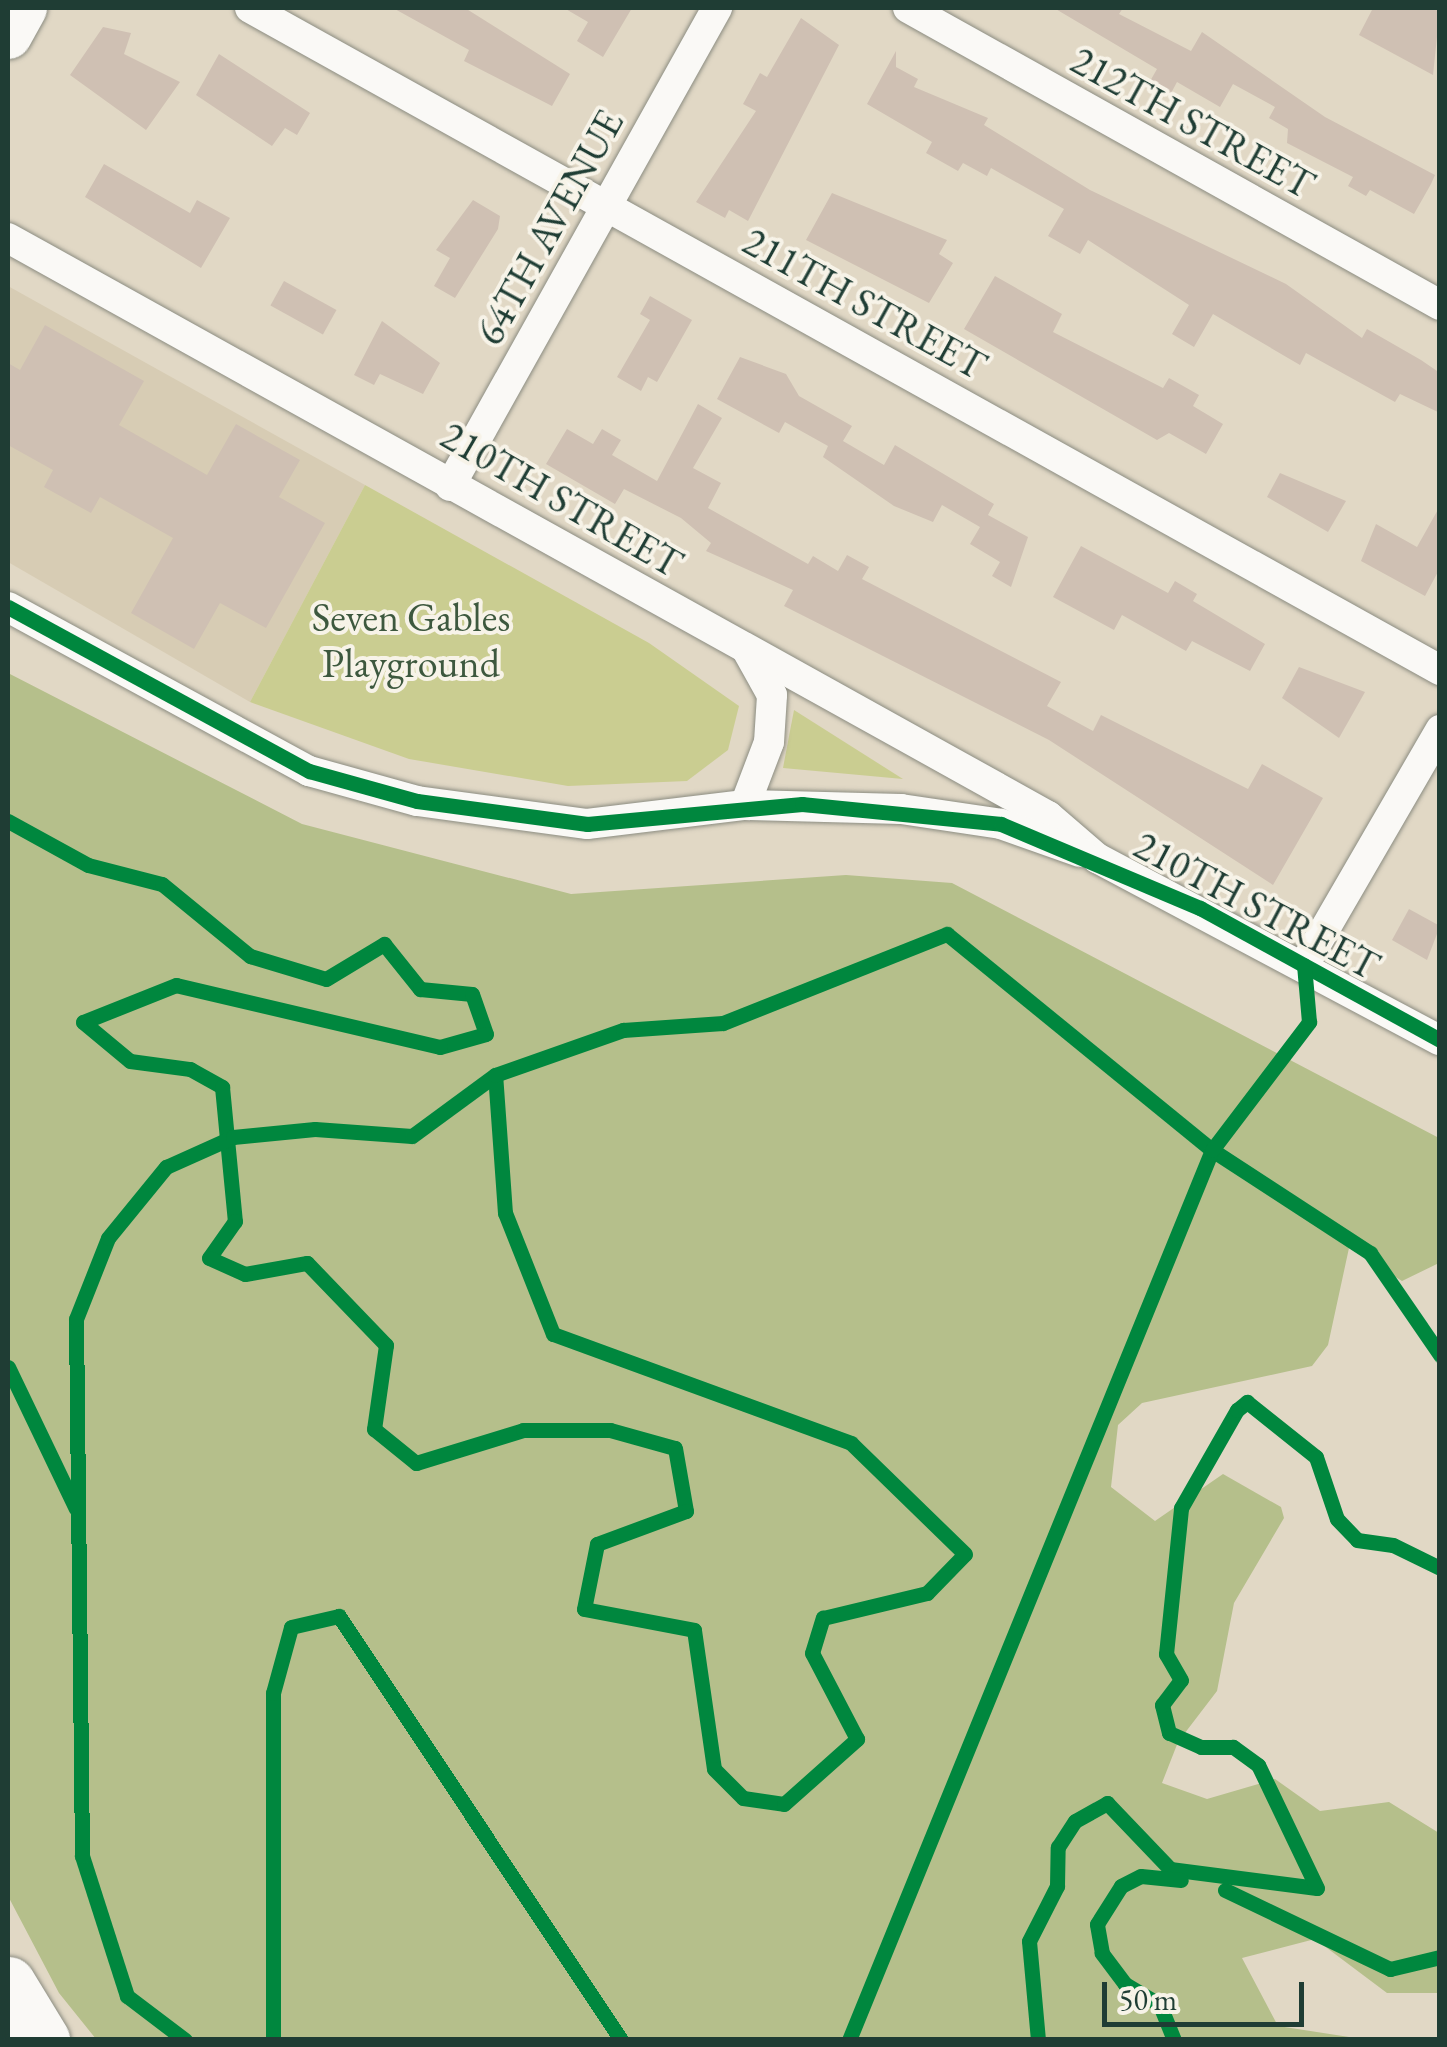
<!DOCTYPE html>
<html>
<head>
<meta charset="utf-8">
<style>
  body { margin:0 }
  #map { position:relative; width:1447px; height:2047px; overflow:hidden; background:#e1d8c5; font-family:"EB Garamond",serif }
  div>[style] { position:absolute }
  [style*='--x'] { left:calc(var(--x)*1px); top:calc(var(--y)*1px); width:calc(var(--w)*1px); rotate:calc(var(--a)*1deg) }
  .built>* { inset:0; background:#d7ccb4 }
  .green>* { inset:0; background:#cacd91 }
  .forest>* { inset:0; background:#b5bf8b }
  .building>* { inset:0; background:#cfc0b3; transform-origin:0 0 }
  .roads { filter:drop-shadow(0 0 2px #8b8c81) drop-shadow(0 0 2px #8b8c81) }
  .minor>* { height:30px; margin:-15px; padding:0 15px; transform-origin:15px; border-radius:15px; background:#faf9f6 }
  .primary>* { height:48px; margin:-24px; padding:0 24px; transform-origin:24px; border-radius:24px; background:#faf9f6 }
  .motorway>* { height:55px; margin:-27.5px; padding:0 27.5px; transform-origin:27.5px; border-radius:27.5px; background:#faf9f6 }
  .cycleway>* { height:15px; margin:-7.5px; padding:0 7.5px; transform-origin:7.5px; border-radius:7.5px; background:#00873e }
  span { translate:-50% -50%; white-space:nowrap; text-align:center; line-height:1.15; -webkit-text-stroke:8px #f7f3e8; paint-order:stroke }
  .street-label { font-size:40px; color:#1f3d34 }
  .park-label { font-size:40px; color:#3d583e }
  .frame { position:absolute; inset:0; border:10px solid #1f3d34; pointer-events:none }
  .scale { position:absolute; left:1102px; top:1982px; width:202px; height:45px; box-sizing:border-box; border:5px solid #1f3d34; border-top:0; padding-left:12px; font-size:30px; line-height:35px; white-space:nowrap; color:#1f3d34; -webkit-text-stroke:8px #f7f3e8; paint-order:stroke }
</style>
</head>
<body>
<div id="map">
  <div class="built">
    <i style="clip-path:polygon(8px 286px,365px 485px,250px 702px,8px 562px)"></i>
  </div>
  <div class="green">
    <i style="clip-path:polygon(365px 485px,649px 643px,739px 706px,728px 750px,687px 781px,568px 786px,409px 759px,250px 702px)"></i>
    <i style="clip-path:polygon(794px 710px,903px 779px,783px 768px)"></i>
  </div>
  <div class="forest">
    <i style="clip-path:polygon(8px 673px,302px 824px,571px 894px,846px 875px,952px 883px,1439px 1138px,1439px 1263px,1402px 1281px,1349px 1248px,1328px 1345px,1312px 1366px,1142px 1403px,1118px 1425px,1111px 1487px,1155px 1521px,1223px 1474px,1281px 1507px,1284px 1518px,1234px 1603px,1217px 1691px,1178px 1742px,1162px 1783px,1207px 1799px,1275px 1779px,1320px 1811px,1389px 1802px,1439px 1833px,1439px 1993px,1387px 1993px,1315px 1939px,1242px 1958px,1278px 2026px,1362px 2039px,96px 2039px,59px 1993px,8px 1896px)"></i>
  </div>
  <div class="building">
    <i style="clip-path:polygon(393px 8px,465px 8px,570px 74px,552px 106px,464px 61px,469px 50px)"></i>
    <i style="clip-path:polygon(564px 8px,632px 8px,603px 57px,577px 41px,588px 22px)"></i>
    <i style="clip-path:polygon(1054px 8px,1123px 8px,1119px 14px,1191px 51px,1202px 32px,1325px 117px,1435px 175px,1431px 184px,1414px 214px,1370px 190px,1366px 196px,1348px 186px,1353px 177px,1287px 143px,1288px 129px,1269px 118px,1275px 107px,1233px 84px,1220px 107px,1177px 82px,1170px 95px,1149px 83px,1157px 69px)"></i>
    <i style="clip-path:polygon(1373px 8px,1440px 8px,1433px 75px,1359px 35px)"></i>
    <i style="clip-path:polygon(801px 18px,839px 45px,748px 221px,729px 210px,725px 218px,696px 202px,756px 111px,743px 104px,760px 73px,767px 77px)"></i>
    <i style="clip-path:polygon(103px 27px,131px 33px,124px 54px,180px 82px,146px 130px,70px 75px)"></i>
    <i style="clip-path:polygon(896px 51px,896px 67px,918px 79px,914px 87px,988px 118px,984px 125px,1090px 190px,1286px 284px,1362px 338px,1367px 329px,1421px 360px,1440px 373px,1440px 413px,1400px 394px,1395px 402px,1306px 353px,1300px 365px,1213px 314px,1194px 347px,1172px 334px,1189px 305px,1088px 240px,1080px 254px,1048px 236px,1064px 209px,991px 168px,987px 176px,963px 163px,958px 171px,926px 153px,932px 142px,867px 104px)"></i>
    <i style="clip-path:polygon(219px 54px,310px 113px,297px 135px,285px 128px,272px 146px,196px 95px)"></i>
    <i style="clip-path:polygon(104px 164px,190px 213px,197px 200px,230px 218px,201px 268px,85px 197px)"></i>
    <i style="clip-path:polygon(832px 193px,947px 240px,939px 254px,953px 263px,929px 303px,806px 240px)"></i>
    <i style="clip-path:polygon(473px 200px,500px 216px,498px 229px,455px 298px,434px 286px,450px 258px,436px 250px)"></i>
    <i style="clip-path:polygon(995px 276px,1062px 314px,1053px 332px,1163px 388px,1169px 378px,1199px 395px,1193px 406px,1223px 424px,1206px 454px,1169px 433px,1157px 440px,964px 329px)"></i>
    <i style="left:284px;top:281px;width:60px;height:28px;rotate:29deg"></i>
    <i style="clip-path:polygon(650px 296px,692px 320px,657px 382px,648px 377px,641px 391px,617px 377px,650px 320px,640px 314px)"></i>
    <i style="clip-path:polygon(382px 321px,440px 363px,423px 394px,380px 374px,374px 385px,354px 375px)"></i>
    <i style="clip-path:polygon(45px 325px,144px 381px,119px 425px,207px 475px,236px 424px,300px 460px,279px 497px,325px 523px,266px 628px,220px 603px,194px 649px,131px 613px,173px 538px,100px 497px,91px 513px,44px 487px,53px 470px,8px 445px,8px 363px,20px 370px)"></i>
    <i style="clip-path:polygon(740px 357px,786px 374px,799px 396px,852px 426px,843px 441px,884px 465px,895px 445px,994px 504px,988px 515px,1028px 537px,1011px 587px,992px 576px,1000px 562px,970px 544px,980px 527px,942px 505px,933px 522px,894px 506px,823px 457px,828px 446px,785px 422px,779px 433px,717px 399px)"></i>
    <i style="clip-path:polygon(698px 404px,722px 418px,693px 468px,721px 483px,708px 508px,808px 564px,813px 556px,838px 571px,847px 555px,869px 567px,862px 579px,1061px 682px,1047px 706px,1093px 731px,1101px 715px,1248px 789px,1262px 764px,1323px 798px,1273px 885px,1049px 740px,784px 606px,793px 590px,706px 551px,711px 543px,681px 518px,624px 489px,615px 504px,546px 464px,567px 429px,593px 444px,602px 429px,621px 440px,612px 455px,657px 481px)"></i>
    <i style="clip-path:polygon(1280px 473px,1346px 501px,1328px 532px,1267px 497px)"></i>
    <i style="clip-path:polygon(1440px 506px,1440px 568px,1425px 596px,1361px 561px,1376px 524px,1417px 547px)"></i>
    <i style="clip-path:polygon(1081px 546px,1168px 593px,1175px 581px,1197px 594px,1193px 601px,1265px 644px,1250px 671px,1192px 641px,1186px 651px,1122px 615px,1114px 630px,1053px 597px)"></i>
    <i style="clip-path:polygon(1299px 667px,1365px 692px,1339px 738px,1282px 698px)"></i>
    <i style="clip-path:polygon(1409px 909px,1440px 926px,1427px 960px,1392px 940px)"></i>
  </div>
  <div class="roads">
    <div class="minor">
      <i style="--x:250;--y:8;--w:1362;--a:29.09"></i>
      <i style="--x:908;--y:8;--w:609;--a:29.17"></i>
      <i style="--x:8;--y:238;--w:1190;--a:29.06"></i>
      <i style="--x:1048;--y:816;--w:65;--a:40.6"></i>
      <i style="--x:1097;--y:858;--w:388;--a:28"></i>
      <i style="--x:450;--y:486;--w:548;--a:-60.81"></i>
      <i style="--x:8;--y:607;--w:343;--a:28.6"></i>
      <i style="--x:309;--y:771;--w:112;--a:15.5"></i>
      <i style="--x:417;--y:801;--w:172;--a:7.7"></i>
      <i style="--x:587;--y:824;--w:159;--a:-6.9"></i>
      <i style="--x:745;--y:805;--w:156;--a:1.5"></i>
      <i style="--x:901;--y:809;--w:101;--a:8.5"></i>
      <i style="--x:1001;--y:824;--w:84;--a:19.5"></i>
      <i style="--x:745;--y:805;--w:67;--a:-69.1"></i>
      <i style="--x:769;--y:742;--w:47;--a:-86.3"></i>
      <i style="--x:772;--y:695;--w:51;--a:-119.1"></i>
      <i style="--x:1304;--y:965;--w:272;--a:-59.9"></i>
    </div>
    <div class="primary">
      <i style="--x:8;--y:35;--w:31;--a:-61"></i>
    </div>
    <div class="motorway">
      <i style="--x:8;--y:1984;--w:66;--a:58.7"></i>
    </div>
  </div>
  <div class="cycleway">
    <i style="--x:8;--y:607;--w:343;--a:28.6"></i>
    <i style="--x:309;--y:771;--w:112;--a:15.5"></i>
    <i style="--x:417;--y:801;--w:172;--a:7.7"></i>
    <i style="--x:587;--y:824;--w:216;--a:-5.3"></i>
    <i style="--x:802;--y:804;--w:200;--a:5.7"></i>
    <i style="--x:1001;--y:824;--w:216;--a:22.9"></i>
    <i style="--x:1200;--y:908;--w:274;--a:28.8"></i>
    <i style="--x:8;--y:821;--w:91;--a:28.8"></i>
    <i style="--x:88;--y:865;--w:76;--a:14.4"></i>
    <i style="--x:162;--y:884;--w:114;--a:39.3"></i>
    <i style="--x:250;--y:956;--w:79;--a:16.8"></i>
    <i style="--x:326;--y:979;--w:68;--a:-31.1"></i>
    <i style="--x:384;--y:944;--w:58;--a:51.3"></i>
    <i style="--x:420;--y:989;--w:52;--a:5.5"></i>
    <i style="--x:472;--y:994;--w:42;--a:70.7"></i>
    <i style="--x:486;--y:1034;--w:48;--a:164.2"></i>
    <i style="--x:440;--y:1047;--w:271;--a:-166.8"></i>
    <i style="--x:176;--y:985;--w:100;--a:158.3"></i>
    <i style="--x:83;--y:1022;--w:61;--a:39.7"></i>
    <i style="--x:130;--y:1061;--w:61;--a:7.6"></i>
    <i style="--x:190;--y:1069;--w:37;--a:29"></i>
    <i style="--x:222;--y:1087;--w:135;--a:84.5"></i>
    <i style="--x:235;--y:1221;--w:45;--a:125.1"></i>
    <i style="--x:209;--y:1258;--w:39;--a:24"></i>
    <i style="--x:245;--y:1274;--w:63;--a:-10.1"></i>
    <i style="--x:307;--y:1263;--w:114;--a:46.1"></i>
    <i style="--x:386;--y:1345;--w:85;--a:98.1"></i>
    <i style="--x:374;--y:1429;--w:54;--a:39"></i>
    <i style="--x:416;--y:1463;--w:112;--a:-17.1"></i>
    <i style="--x:523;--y:1430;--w:87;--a:0"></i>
    <i style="--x:610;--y:1430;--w:67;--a:15.5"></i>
    <i style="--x:675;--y:1448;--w:64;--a:80.1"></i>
    <i style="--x:686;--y:1511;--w:95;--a:159.7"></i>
    <i style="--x:597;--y:1544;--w:66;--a:101.3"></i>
    <i style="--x:584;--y:1609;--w:112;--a:10.8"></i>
    <i style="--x:694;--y:1630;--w:140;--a:81.8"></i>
    <i style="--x:714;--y:1769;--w:41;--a:45"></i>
    <i style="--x:743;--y:1798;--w:41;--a:8.3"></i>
    <i style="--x:784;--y:1804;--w:98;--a:-41.7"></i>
    <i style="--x:857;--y:1739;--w:97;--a:-117.6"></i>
    <i style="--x:812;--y:1653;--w:37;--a:-73"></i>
    <i style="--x:823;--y:1618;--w:107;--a:-13.5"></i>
    <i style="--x:927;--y:1593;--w:54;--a:-45.7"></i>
    <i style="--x:965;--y:1554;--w:159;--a:-135.8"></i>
    <i style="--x:851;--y:1443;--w:317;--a:-159.9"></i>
    <i style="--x:553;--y:1334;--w:130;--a:-111.6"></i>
    <i style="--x:505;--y:1213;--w:138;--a:-94.1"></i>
    <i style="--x:8;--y:1367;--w:157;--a:64.4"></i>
    <i style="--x:1225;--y:1890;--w:183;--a:25.6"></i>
    <i style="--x:1390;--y:1969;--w:51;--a:-13.5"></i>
    <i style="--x:185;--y:2040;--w:73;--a:-142.8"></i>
    <i style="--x:127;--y:1996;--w:147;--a:-107.8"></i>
    <i style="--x:82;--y:1856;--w:537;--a:-90.64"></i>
    <i style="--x:76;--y:1319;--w:87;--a:-68.4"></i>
    <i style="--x:108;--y:1238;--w:92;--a:-50.8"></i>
    <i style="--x:166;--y:1167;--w:73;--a:-24.1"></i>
    <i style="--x:233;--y:1137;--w:82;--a:-5.6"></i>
    <i style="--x:315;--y:1129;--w:97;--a:4.1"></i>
    <i style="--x:412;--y:1136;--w:103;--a:-36.3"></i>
    <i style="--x:495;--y:1075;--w:136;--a:-19.4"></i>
    <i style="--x:623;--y:1030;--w:100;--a:-4"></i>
    <i style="--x:723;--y:1023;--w:241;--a:-21.7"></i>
    <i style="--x:947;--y:934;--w:342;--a:39.2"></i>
    <i style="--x:1212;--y:1150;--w:189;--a:33.1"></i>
    <i style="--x:1370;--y:1253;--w:124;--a:55.5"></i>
    <i style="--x:273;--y:2040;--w:347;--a:-90"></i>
    <i style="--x:273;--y:1693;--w:68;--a:-74.7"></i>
    <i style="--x:291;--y:1627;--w:49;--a:-12.9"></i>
    <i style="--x:339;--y:1616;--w:509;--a:56.37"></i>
    <i style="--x:849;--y:2040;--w:961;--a:-67.81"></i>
    <i style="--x:1212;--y:1150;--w:161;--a:-52.8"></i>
    <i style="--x:1309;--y:1022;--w:57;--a:-95"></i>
    <i style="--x:1038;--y:2040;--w:99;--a:-95.2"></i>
    <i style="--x:1029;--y:1941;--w:62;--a:-63"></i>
    <i style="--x:1057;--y:1886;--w:39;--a:-89"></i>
    <i style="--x:1058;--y:1847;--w:31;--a:-57"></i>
    <i style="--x:1075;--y:1821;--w:37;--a:-29"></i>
    <i style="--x:1107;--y:1803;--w:91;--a:46.3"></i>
    <i style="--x:1170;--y:1869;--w:148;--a:7.4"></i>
    <i style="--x:1317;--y:1888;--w:136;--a:-115.6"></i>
    <i style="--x:1258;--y:1765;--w:31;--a:-144"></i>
    <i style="--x:1233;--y:1747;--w:32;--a:180"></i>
    <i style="--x:1201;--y:1747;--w:35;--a:-156"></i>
    <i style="--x:1169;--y:1733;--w:29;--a:-104"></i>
    <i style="--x:1162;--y:1705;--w:31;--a:-53"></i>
    <i style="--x:1181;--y:1680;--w:30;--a:-120"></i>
    <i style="--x:1166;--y:1654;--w:147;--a:-84.1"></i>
    <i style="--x:1181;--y:1508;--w:113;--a:-60.3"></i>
    <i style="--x:1237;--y:1410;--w:13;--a:-39"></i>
    <i style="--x:1247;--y:1402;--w:88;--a:38.6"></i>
    <i style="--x:1316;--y:1457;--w:65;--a:71.3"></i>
    <i style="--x:1337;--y:1519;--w:29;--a:46"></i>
    <i style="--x:1357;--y:1540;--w:36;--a:8"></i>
    <i style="--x:1393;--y:1545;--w:52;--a:26.1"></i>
    <i style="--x:1174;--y:2040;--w:38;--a:-112"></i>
    <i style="--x:1160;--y:2005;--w:41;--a:-149"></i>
    <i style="--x:1125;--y:1984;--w:39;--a:-127"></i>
    <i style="--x:1102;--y:1953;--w:29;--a:-100"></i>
    <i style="--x:1097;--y:1924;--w:45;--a:-57.7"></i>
    <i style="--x:1121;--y:1886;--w:22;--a:-27"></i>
    <i style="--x:1141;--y:1876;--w:40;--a:5.7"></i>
  </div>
  <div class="street-label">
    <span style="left:1193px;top:122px;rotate:29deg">212TH STREET</span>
    <span style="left:549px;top:227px;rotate:-61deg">64TH AVENUE</span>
    <span style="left:865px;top:303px;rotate:29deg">211TH STREET</span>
    <span style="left:562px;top:499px;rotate:30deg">210TH STREET</span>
    <span style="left:1257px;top:905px;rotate:28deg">210TH STREET</span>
  </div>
  <div class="park-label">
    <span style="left:411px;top:640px">Seven Gables<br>Playground</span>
  </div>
  <div class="frame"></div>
  <div class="scale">50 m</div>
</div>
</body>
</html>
